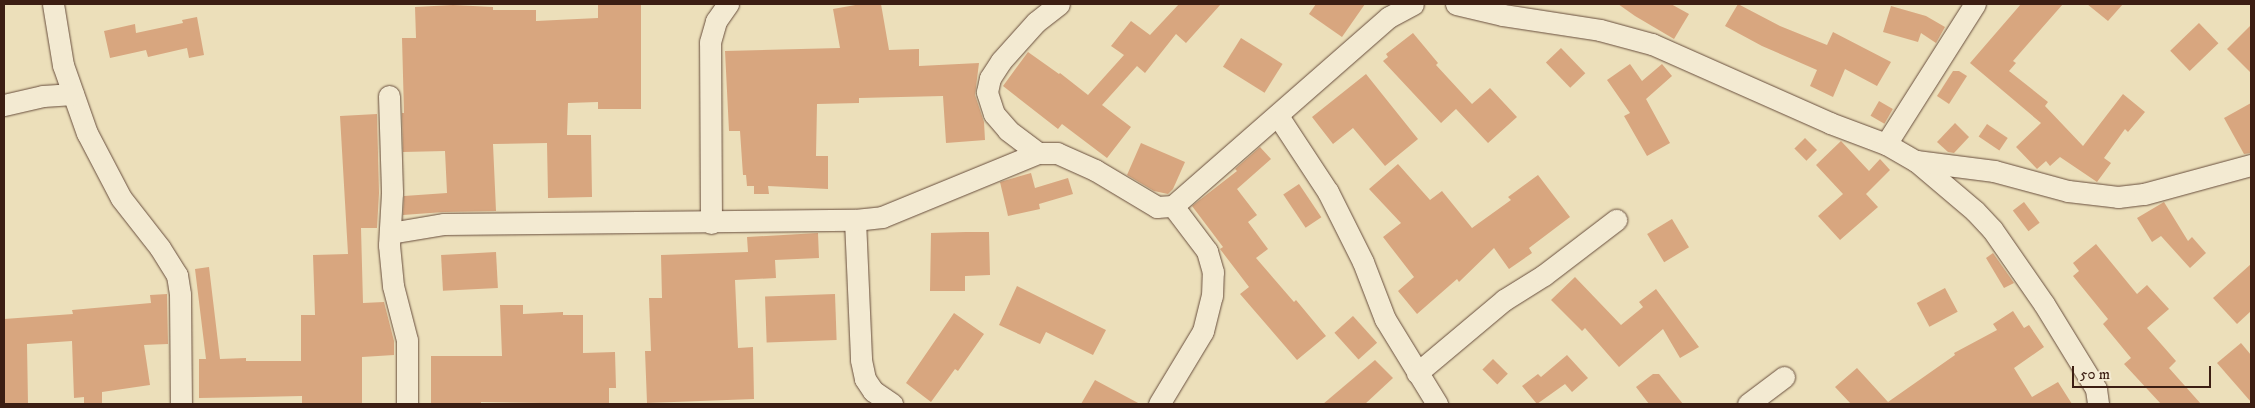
<!DOCTYPE html>
<html>
<head>
<meta charset="utf-8">
<style>
  body { margin:0 }
  #map { position:relative; width:2255px; height:408px; overflow:hidden; background:#ecdfba; font-family:"IM FELL DW Pica",serif }
  div>[style] { position:absolute }
  [style*='--x'] { left:calc(var(--x)*1px); top:calc(var(--y)*1px); width:calc(var(--w)*1px); rotate:calc(var(--a)*1deg) }
  .building>* { inset:0; background:#d8a67f; transform-origin:0 0 }
  .roads { filter:drop-shadow(0 0 1px #684e3d) drop-shadow(0 0 1px #684e3d) }
  .minor>* { height:21px; margin:-10.5px; padding:0 10.5px; transform-origin:10.5px; border-radius:10.5px; background:#f3ead2 }
  span { translate:-50% -50%; white-space:nowrap; text-align:center; line-height:1.15; -webkit-text-stroke:4px #f3ead2; paint-order:stroke }
  .frame { position:absolute; inset:0; border:5px solid #3c1e13; pointer-events:none }
  .scale { position:absolute; left:2072px; top:366px; width:139px; height:22px; box-sizing:border-box; border:2px solid #3c1e13; border-top:0; padding-left:6px; font-size:15px; line-height:18px; white-space:nowrap; color:#3c1e13; -webkit-text-stroke:4px #f3ead2; paint-order:stroke }
</style>
</head>
<body>
<div id="map">
  <div class="building">
    <i style="clip-path:polygon(598px 4px,641px 4px,641px 109px,598px 109px,598px 102px,568px 103px,567px 135px,591px 135px,592px 197px,548px 198px,547px 143px,493px 144px,496px 211px,444px 212px,403px 215px,404px 196px,447px 193px,445px 151px,403px 152px,402px 113px,404px 113px,402px 38px,416px 38px,415px 7px,453px 5px,493px 7px,493px 10px,536px 10px,536px 21px,598px 18px)"></i>
    <i style="clip-path:polygon(861px 4px,881px 4px,889px 50px,919px 49px,919px 66px,979px 63px,975px 95px,984px 122px,985px 140px,946px 143px,943px 96px,859px 98px,859px 103px,817px 104px,816px 156px,828px 156px,828px 189px,768px 186px,769px 194px,754px 194px,754px 186px,747px 186px,746px 175px,743px 175px,740px 131px,729px 131px,725px 51px,840px 48px,833px 9px)"></i>
    <i style="clip-path:polygon(1179px 4px,1221px 4px,1186px 43px,1176px 34px,1145px 73px,1137px 66px,1102px 105px,1131px 127px,1107px 158px,1062px 124px,1058px 129px,1003px 86px,1028px 52px,1059px 74px,1060px 73px,1088px 95px,1124px 55px,1111px 46px,1131px 21px,1150px 35px)"></i>
    <i style="clip-path:polygon(1316px 4px,1365px 4px,1342px 37px,1309px 14px)"></i>
    <i style="clip-path:polygon(1618px 4px,1671px 4px,1689px 14px,1674px 39px,1635px 16px)"></i>
    <i style="clip-path:polygon(1738px 4px,1780px 26px,1827px 45px,1833px 32px,1891px 62px,1877px 86px,1845px 69px,1833px 97px,1810px 86px,1817px 70px,1762px 46px,1725px 26px)"></i>
    <i style="clip-path:polygon(2021px 4px,2063px 4px,2013px 61px,2016px 63px,2009px 71px,2048px 102px,2045px 106px,2083px 146px,2123px 94px,2145px 112px,2128px 132px,2125px 129px,2104px 158px,2111px 163px,2097px 182px,2060px 157px,2050px 166px,2046px 161px,2037px 169px,2016px 147px,2041px 123px,1970px 63px)"></i>
    <i style="clip-path:polygon(2087px 4px,2123px 4px,2108px 21px)"></i>
    <i style="clip-path:polygon(1891px 6px,1926px 16px,1945px 27px,1936px 43px,1921px 33px,1918px 42px,1883px 32px)"></i>
    <i style="clip-path:polygon(197px 17px,204px 55px,189px 58px,187px 48px,148px 57px,146px 50px,110px 58px,104px 31px,135px 24px,136px 33px,183px 23px,182px 20px)"></i>
    <i style="left:2199px;top:23px;width:28px;height:40px;rotate:46deg"></i>
    <i style="clip-path:polygon(2251px 25px,2251px 73px,2227px 49px)"></i>
    <i style="clip-path:polygon(1413px 33px,1438px 63px,1436px 65px,1472px 104px,1490px 88px,1517px 117px,1488px 143px,1456px 109px,1441px 123px,1383px 61px,1388px 57px,1386px 54px)"></i>
    <i style="left:1241px;top:38px;width:49px;height:34px;rotate:32deg"></i>
    <i style="left:1561px;top:48px;width:35px;height:21px;rotate:46deg"></i>
    <i style="clip-path:polygon(1630px 64px,1642px 81px,1662px 64px,1672px 76px,1646px 99px,1670px 143px,1647px 156px,1624px 116px,1630px 113px,1607px 80px)"></i>
    <i style="clip-path:polygon(1953px 71px,1959px 71px,1967px 76px,1949px 104px,1937px 96px)"></i>
    <i style="clip-path:polygon(1366px 74px,1418px 139px,1385px 166px,1353px 128px,1333px 144px,1312px 117px)"></i>
    <i style="left:1879px;top:101px;width:16px;height:17px;rotate:30deg"></i>
    <i style="clip-path:polygon(2251px 103px,2251px 153px,2244px 154px,2224px 118px)"></i>
    <i style="clip-path:polygon(377px 114px,379px 193px,377px 228px,361px 228px,363px 303px,384px 302px,394px 341px,394px 355px,362px 357px,362px 404px,302px 404px,302px 396px,199px 398px,199px 359px,206px 359px,195px 269px,209px 267px,220px 359px,246px 358px,246px 361px,301px 361px,301px 315px,315px 315px,313px 255px,348px 254px,340px 116px)"></i>
    <i style="clip-path:polygon(1955px 123px,1969px 137px,1954px 153px,1948px 152px,1937px 142px)"></i>
    <i style="left:1987px;top:124px;width:25px;height:15px;rotate:34deg"></i>
    <i style="left:1805px;top:138px;width:17px;height:15px;rotate:45deg"></i>
    <i style="clip-path:polygon(1841px 141px,1869px 171px,1880px 159px,1890px 170px,1866px 194px,1878px 207px,1840px 240px,1818px 216px,1843px 194px,1816px 165px)"></i>
    <i style="clip-path:polygon(1141px 143px,1185px 162px,1173px 189px,1168px 194px,1154px 191px,1127px 175px)"></i>
    <i style="clip-path:polygon(1260px 147px,1271px 159px,1237px 189px,1257px 215px,1248px 222px,1268px 249px,1256px 258px,1294px 302px,1296px 300px,1326px 336px,1297px 360px,1240px 294px,1249px 287px,1220px 249px,1223px 247px,1192px 206px,1237px 171px,1235px 169px)"></i>
    <i style="clip-path:polygon(1398px 164px,1430px 200px,1442px 191px,1472px 228px,1511px 200px,1508px 197px,1538px 175px,1570px 217px,1529px 248px,1532px 253px,1509px 269px,1494px 248px,1459px 282px,1457px 279px,1417px 314px,1398px 291px,1414px 277px,1383px 237px,1401px 223px,1369px 189px)"></i>
    <i style="clip-path:polygon(1031px 173px,1035px 188px,1068px 178px,1073px 194px,1039px 204px,1040px 209px,1008px 216px,1000px 182px)"></i>
    <i style="left:1299px;top:184px;width:40px;height:19px;rotate:56deg"></i>
    <i style="left:2024px;top:202px;width:26px;height:14px;rotate:53deg"></i>
    <i style="clip-path:polygon(2164px 202px,2188px 241px,2192px 237px,2206px 253px,2190px 268px,2161px 236px,2152px 242px,2137px 218px)"></i>
    <i style="left:1672px;top:219px;width:33px;height:29px;rotate:59deg"></i>
    <i style="clip-path:polygon(966px 232px,989px 232px,990px 275px,965px 276px,965px 291px,930px 291px,931px 233px)"></i>
    <i style="clip-path:polygon(818px 233px,819px 258px,775px 260px,776px 278px,735px 280px,738px 348px,753px 347px,754px 399px,647px 403px,645px 351px,651px 351px,649px 298px,662px 298px,661px 255px,748px 252px,747px 237px)"></i>
    <i style="clip-path:polygon(2096px 244px,2137px 294px,2147px 285px,2169px 309px,2147px 328px,2176px 361px,2169px 368px,2201px 404px,2161px 404px,2124px 364px,2131px 358px,2103px 324px,2108px 319px,2073px 276px,2079px 271px,2073px 263px)"></i>
    <i style="left:496px;top:252px;width:36px;height:55px;rotate:87deg"></i>
    <i style="clip-path:polygon(1993px 253px,2014px 283px,2004px 288px,1986px 258px)"></i>
    <i style="clip-path:polygon(2251px 264px,2251px 311px,2237px 324px,2213px 298px)"></i>
    <i style="clip-path:polygon(1575px 277px,1621px 325px,1643px 307px,1639px 302px,1656px 289px,1699px 347px,1680px 358px,1663px 329px,1619px 367px,1585px 328px,1582px 331px,1551px 300px)"></i>
    <i style="clip-path:polygon(1017px 286px,1106px 330px,1093px 355px,1046px 332px,1040px 344px,999px 325px)"></i>
    <i style="left:1945px;top:288px;width:27px;height:32px;rotate:62deg"></i>
    <i style="clip-path:polygon(167px 294px,168px 344px,144px 345px,150px 385px,102px 392px,102px 404px,84px 404px,84px 397px,74px 398px,72px 341px,27px 344px,28px 404px,4px 404px,4px 319px,73px 314px,72px 310px,151px 303px,150px 295px)"></i>
    <i style="left:835px;top:294px;width:46px;height:70px;rotate:88deg"></i>
    <i style="clip-path:polygon(500px 305px,523px 305px,523px 314px,563px 312px,563px 315px,583px 315px,583px 353px,615px 352px,616px 388px,609px 388px,609px 404px,481px 402px,481px 404px,431px 404px,431px 356px,502px 356px)"></i>
    <i style="clip-path:polygon(2013px 311px,2024px 328px,2029px 325px,2044px 347px,2014px 368px,2032px 397px,2058px 382px,2072px 404px,1851px 404px,1835px 387px,1857px 368px,1888px 402px,1955px 355px,1954px 353px,1997px 330px,1993px 324px)"></i>
    <i style="clip-path:polygon(954px 313px,984px 334px,958px 371px,955px 369px,931px 402px,906px 383px)"></i>
    <i style="left:1353px;top:316px;width:36px;height:25px;rotate:48deg"></i>
    <i style="clip-path:polygon(2241px 343px,2251px 355px,2251px 402px,2217px 363px)"></i>
    <i style="clip-path:polygon(1567px 355px,1588px 378px,1572px 392px,1565px 384px,1537px 404px,1522px 386px,1538px 374px,1541px 377px)"></i>
    <i style="left:1493px;top:359px;width:21px;height:15px;rotate:45deg"></i>
    <i style="clip-path:polygon(1375px 360px,1393px 378px,1365px 404px,1323px 404px)"></i>
    <i style="clip-path:polygon(1653px 374px,1659px 374px,1683px 404px,1649px 404px,1636px 387px)"></i>
    <i style="clip-path:polygon(1095px 380px,1140px 404px,1081px 404px)"></i>
  </div>
  <div class="roads">
    <div class="minor">
      <i style="--x:53;--y:4;--w:62;--a:80.7"></i>
      <i style="--x:63;--y:65;--w:72;--a:70.6"></i>
      <i style="--x:87;--y:133;--w:73;--a:62.4"></i>
      <i style="--x:121;--y:198;--w:63;--a:52"></i>
      <i style="--x:160;--y:248;--w:32;--a:58"></i>
      <i style="--x:177;--y:275;--w:19;--a:81"></i>
      <i style="--x:180;--y:294;--w:110;--a:89.5"></i>
      <i style="--x:1456;--y:4;--w:48;--a:13.2"></i>
      <i style="--x:1503;--y:15;--w:98;--a:8.8"></i>
      <i style="--x:1600;--y:30;--w:54;--a:15.1"></i>
      <i style="--x:1652;--y:44;--w:195;--a:23.9"></i>
      <i style="--x:1830;--y:123;--w:60;--a:20.6"></i>
      <i style="--x:1886;--y:144;--w:34;--a:30"></i>
      <i style="--x:1916;--y:161;--w:77;--a:40.3"></i>
      <i style="--x:1975;--y:211;--w:25;--a:47"></i>
      <i style="--x:1992;--y:229;--w:91;--a:55.3"></i>
      <i style="--x:2044;--y:304;--w:100;--a:58.5"></i>
      <i style="--x:2096;--y:389;--w:15;--a:82"></i>
      <i style="--x:389;--y:96;--w:97;--a:88.2"></i>
      <i style="--x:392;--y:193;--w:52;--a:93.3"></i>
      <i style="--x:389;--y:245;--w:41;--a:84.4"></i>
      <i style="--x:393;--y:286;--w:56;--a:75.5"></i>
      <i style="--x:407;--y:340;--w:64;--a:90"></i>
      <i style="--x:4;--y:105;--w:40;--a:-13"></i>
      <i style="--x:43;--y:96;--w:30;--a:-4"></i>
      <i style="--x:1278;--y:116;--w:91;--a:56.7"></i>
      <i style="--x:1328;--y:192;--w:78;--a:63.4"></i>
      <i style="--x:1363;--y:262;--w:61;--a:68.9"></i>
      <i style="--x:1385;--y:319;--w:100;--a:58.5"></i>
      <i style="--x:1886;--y:144;--w:166;--a:-57.6"></i>
      <i style="--x:1038;--y:153;--w:38;--a:-143"></i>
      <i style="--x:1008;--y:130;--w:21;--a:-131"></i>
      <i style="--x:994;--y:114;--w:23;--a:-108"></i>
      <i style="--x:987;--y:92;--w:14;--a:-78"></i>
      <i style="--x:990;--y:78;--w:20;--a:-57"></i>
      <i style="--x:1001;--y:61;--w:52;--a:-48.1"></i>
      <i style="--x:1036;--y:22;--w:29;--a:-38"></i>
      <i style="--x:1916;--y:161;--w:79;--a:7.3"></i>
      <i style="--x:1994;--y:171;--w:77;--a:15.1"></i>
      <i style="--x:2068;--y:191;--w:50;--a:6.8"></i>
      <i style="--x:2118;--y:197;--w:26;--a:-7"></i>
      <i style="--x:2144;--y:194;--w:111;--a:-15.2"></i>
      <i style="--x:855;--y:220;--w:140;--a:87.5"></i>
      <i style="--x:861;--y:360;--w:19;--a:78"></i>
      <i style="--x:865;--y:379;--w:14;--a:56"></i>
      <i style="--x:873;--y:391;--w:23;--a:34"></i>
      <i style="--x:711;--y:223;--w:181;--a:-90.3"></i>
      <i style="--x:710;--y:42;--w:22;--a:-74"></i>
      <i style="--x:716;--y:21;--w:21;--a:-55"></i>
      <i style="--x:390;--y:233;--w:55;--a:-9.5"></i>
      <i style="--x:444;--y:224;--w:411;--a:-0.6"></i>
      <i style="--x:855;--y:220;--w:27;--a:-6"></i>
      <i style="--x:882;--y:217;--w:169;--a:-22.3"></i>
      <i style="--x:1038;--y:153;--w:19;--a:0"></i>
      <i style="--x:1057;--y:153;--w:42;--a:24.1"></i>
      <i style="--x:1095;--y:170;--w:72;--a:30.8"></i>
      <i style="--x:1157;--y:207;--w:16;--a:-4"></i>
      <i style="--x:1173;--y:206;--w:287;--a:-41.2"></i>
      <i style="--x:1389;--y:17;--w:27;--a:-28"></i>
      <i style="--x:1417;--y:373;--w:114;--a:-40"></i>
      <i style="--x:1504;--y:300;--w:47;--a:-32"></i>
      <i style="--x:1544;--y:275;--w:91;--a:-37.4"></i>
      <i style="--x:1159;--y:404;--w:85;--a:-58.9"></i>
      <i style="--x:1203;--y:331;--w:36;--a:-76"></i>
      <i style="--x:1212;--y:296;--w:24;--a:-88"></i>
      <i style="--x:1213;--y:272;--w:22;--a:-106"></i>
      <i style="--x:1207;--y:251;--w:56;--a:-127.1"></i>
      <i style="--x:1748;--y:404;--w:45;--a:-36.9"></i>
    </div>
  </div>
  <div class="frame"></div>
  <div class="scale">50 m</div>
</div>
</body>
</html>
